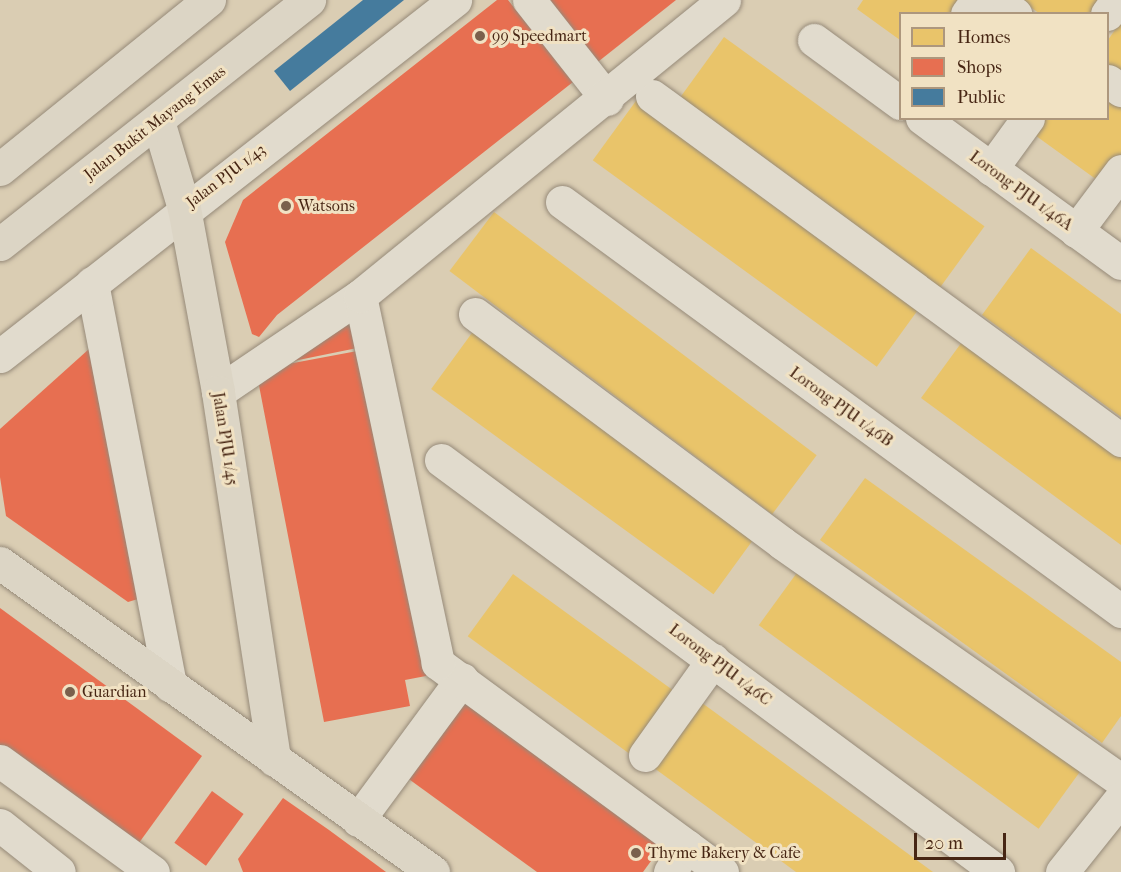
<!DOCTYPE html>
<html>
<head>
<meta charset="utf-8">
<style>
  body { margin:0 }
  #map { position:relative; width:1121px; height:872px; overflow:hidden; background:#dacdb3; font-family:"IM FELL French Canon",serif }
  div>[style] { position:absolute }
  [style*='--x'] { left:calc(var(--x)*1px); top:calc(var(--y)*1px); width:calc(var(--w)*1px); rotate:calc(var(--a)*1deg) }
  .homes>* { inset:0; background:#e9c46a; transform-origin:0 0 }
  .shops>* { inset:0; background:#e76f51; transform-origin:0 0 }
  .public>* { inset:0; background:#457b9d }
  .roads { filter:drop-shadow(0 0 2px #968a79) drop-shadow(0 0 2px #968a79) }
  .minor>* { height:33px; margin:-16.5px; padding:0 16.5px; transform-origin:16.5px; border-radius:16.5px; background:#e1dbcd }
  .major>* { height:33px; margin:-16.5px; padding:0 16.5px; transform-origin:16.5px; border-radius:16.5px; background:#dcd5c5 }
  .dots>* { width:16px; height:16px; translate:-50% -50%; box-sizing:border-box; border:3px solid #f1e2c3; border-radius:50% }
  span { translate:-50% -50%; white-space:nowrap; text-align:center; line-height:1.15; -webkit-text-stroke:6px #f1e2c3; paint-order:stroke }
  .poi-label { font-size:16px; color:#472614 }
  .left { translate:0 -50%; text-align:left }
  .street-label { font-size:16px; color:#472614 }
  .legend { position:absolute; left:899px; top:12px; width:210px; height:108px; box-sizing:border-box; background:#f1e2c3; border:2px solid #ad977d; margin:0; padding:8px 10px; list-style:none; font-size:18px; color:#472614 }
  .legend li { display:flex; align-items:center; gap:12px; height:30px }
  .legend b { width:30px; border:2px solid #ad977d }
  .scale { position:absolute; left:914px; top:833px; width:92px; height:27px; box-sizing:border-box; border:3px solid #472614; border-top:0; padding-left:8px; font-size:18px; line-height:21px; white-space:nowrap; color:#472614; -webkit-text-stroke:4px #f1e2c3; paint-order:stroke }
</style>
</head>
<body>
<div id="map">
  <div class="homes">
    <i style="clip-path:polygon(863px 0,969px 0,959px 14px,900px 14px,900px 40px,857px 9px)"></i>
    <i style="clip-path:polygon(1021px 0,1106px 0,1096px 14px,1040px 14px)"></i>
    <i style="clip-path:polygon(1121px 21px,1121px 80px,1108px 70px,1108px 40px)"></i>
    <i style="left:724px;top:37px;width:322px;height:79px;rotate:36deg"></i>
    <i style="clip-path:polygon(1108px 87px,1121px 96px,1121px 161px,1104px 185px,1032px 133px,1042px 118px,1108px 118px)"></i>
    <i style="left:641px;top:94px;width:351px;height:82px;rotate:36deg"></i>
    <i style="left:494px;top:212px;width:404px;height:74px;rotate:37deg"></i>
    <i style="clip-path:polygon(1031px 248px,1121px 314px,1121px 417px,982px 315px)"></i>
    <i style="left:477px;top:326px;width:349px;height:78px;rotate:36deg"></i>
    <i style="clip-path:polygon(970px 331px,1121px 442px,1121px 545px,921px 398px)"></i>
    <i style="clip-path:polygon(865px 478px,1121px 662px,1121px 716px,1102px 743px,820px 540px)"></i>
    <i style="left:804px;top:563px;width:346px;height:77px;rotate:36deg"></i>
    <i style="left:513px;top:574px;width:205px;height:77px;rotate:36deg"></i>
    <i style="clip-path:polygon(698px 700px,724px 719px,933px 872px,796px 872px,650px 765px)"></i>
  </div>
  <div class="shops">
    <i style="clip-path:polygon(497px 0,508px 0,573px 82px,277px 315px,259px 337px,252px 334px,225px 242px,243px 200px)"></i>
    <i style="clip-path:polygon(543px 0,676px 0,594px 65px)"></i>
    <i style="clip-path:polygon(359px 313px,367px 346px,264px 367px)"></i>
    <i style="clip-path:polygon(89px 349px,138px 599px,128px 602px,6px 516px,0 477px,0 429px)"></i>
    <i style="clip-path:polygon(368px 349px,431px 675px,405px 680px,410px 706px,324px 722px,256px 370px)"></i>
    <i style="clip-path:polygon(0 608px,202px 756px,136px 847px,0 748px)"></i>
    <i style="clip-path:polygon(469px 689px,670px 835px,643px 872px,537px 872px,406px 777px)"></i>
    <i style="left:212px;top:791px;width:39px;height:64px;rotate:36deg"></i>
    <i style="clip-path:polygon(283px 798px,329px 830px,386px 872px,243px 872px,238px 859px)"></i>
  </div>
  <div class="public">
    <i style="clip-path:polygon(363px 0,404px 0,290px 91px,274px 71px)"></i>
  </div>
  <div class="roads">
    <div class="minor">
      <i style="--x:529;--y:0;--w:126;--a:51.8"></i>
      <i style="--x:996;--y:0;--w:24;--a:36"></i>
      <i style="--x:967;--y:14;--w:17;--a:-54"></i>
      <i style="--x:1107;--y:14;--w:17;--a:-54"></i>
      <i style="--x:814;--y:40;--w:107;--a:36.2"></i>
      <i style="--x:1108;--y:81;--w:16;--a:35"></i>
      <i style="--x:652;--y:96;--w:582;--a:36.26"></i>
      <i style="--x:922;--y:118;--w:246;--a:36.1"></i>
      <i style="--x:991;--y:169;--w:63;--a:-54"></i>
      <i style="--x:562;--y:202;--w:693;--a:36.19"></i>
      <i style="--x:1076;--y:231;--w:75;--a:-53.1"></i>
      <i style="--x:92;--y:283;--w:410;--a:79"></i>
      <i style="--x:475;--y:314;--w:383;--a:36.7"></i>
      <i style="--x:782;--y:543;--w:414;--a:35"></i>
      <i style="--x:0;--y:356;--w:578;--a:-38.04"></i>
      <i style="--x:218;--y:392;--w:171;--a:-34.1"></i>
      <i style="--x:441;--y:460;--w:693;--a:36.49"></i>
      <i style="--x:645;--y:755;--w:117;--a:-54.4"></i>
      <i style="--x:0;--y:761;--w:189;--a:36"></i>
      <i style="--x:358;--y:820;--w:175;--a:-53.6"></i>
      <i style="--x:0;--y:825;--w:75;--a:38.5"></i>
      <i style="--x:670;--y:872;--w:31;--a:-57"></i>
      <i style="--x:722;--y:872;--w:353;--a:-143.7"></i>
      <i style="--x:438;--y:663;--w:375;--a:-102"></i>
      <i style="--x:360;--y:296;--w:469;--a:-39.1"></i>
      <i style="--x:1062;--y:872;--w:95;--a:-51.4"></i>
    </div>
    <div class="major">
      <i style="--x:158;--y:121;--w:91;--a:73.4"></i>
      <i style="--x:184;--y:208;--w:187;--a:79.5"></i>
      <i style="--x:218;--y:392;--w:372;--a:81.3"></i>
      <i style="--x:0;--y:169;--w:269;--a:-39"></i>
      <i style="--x:0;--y:244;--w:394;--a:-38.3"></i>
      <i style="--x:0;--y:563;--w:532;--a:35.51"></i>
    </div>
  </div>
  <div class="dots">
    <i style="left:480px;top:36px;background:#7a604c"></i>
    <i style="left:286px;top:206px;background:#7a604c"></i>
    <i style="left:70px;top:692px;background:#7a604c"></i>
    <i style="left:636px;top:853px;background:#7a604c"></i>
  </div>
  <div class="poi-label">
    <span class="left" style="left:492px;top:36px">99 Speedmart</span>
    <span class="left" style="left:298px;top:206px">Watsons</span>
    <span class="left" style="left:82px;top:692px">Guardian</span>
    <span class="left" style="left:648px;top:853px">Thyme Bakery &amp; Cafe</span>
  </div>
  <div class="street-label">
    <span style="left:155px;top:123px;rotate:-38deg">Jalan Bukit Mayang Emas</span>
    <span style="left:226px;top:176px;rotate:-37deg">Jalan PJU 1/43</span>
    <span style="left:1021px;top:191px;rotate:36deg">Lorong PJU 1/46A</span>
    <span style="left:841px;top:407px;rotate:36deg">Lorong PJU 1/46B</span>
    <span style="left:225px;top:439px;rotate:81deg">Jalan PJU 1/45</span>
    <span style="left:720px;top:665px;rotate:37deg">Lorong PJU 1/46C</span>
  </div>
  <ul class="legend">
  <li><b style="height:16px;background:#e9c46a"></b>Homes</li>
  <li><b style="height:16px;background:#e76f51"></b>Shops</li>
  <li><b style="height:16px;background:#457b9d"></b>Public</li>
  </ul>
  <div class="scale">20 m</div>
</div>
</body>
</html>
